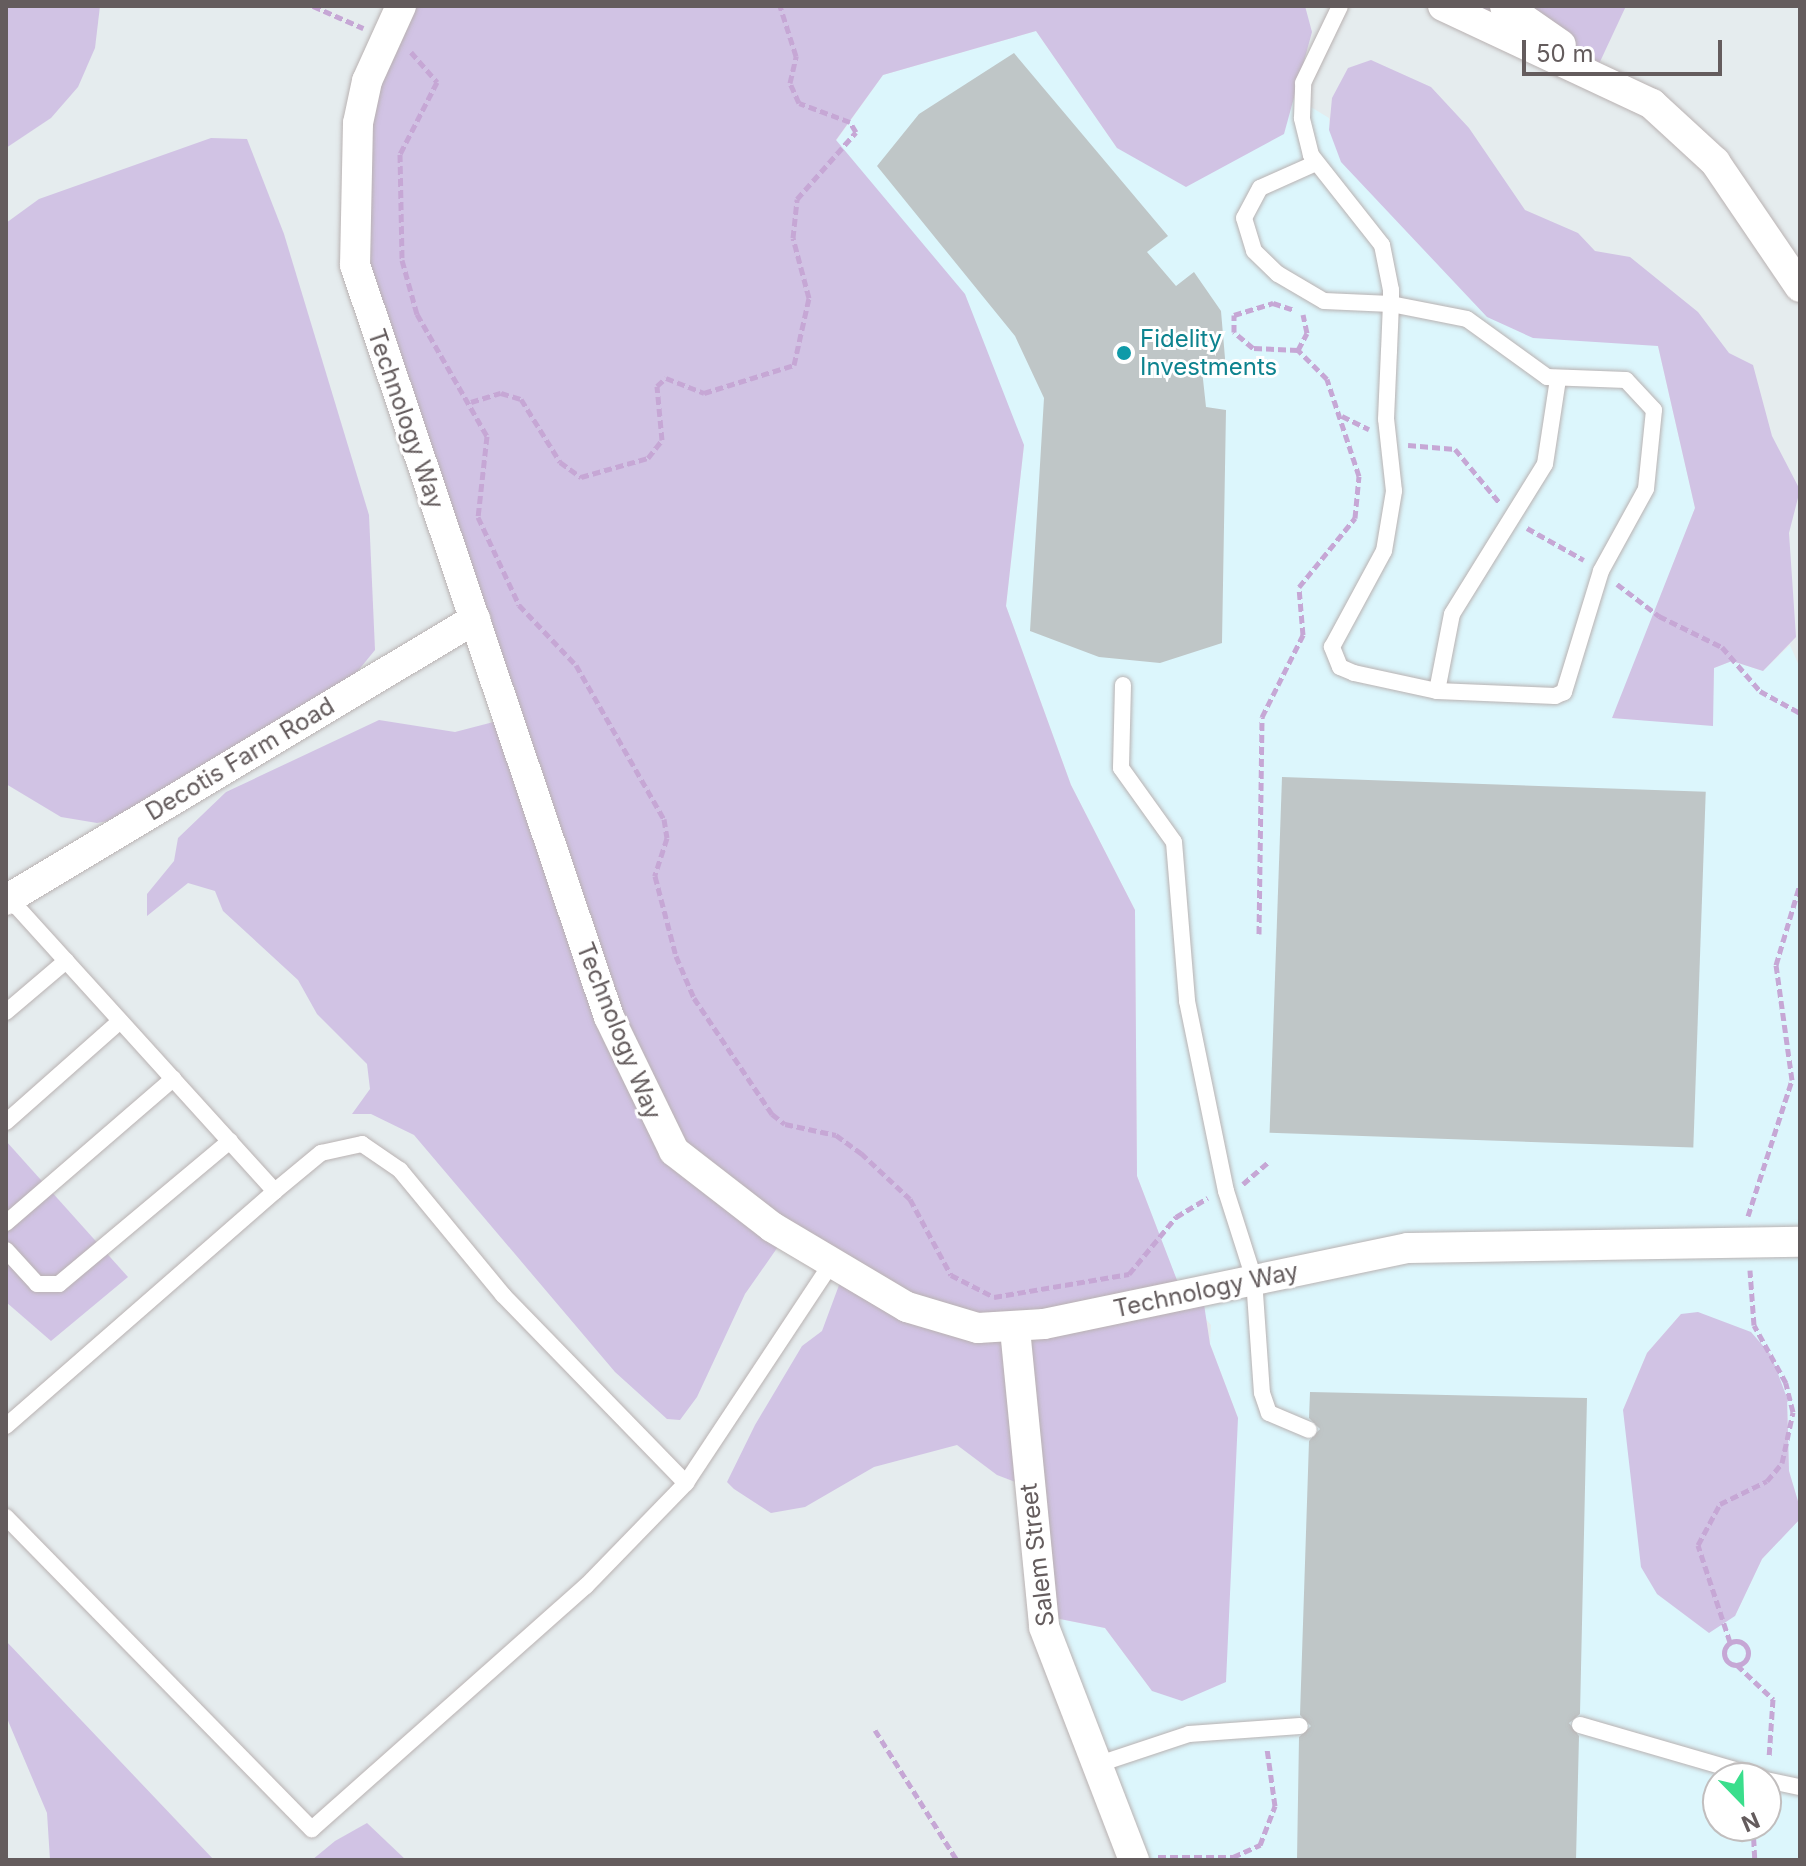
<!DOCTYPE html>
<html>
<head>
<meta charset="utf-8">
<style>
  body { margin:0 }
  #map { position:relative; width:1806px; height:1866px; overflow:hidden; background:#e5ecee; font-family:Inter,sans-serif }
  div>[style] { position:absolute }
  [style*='--x'] { left:calc(var(--x)*1px); top:calc(var(--y)*1px); width:calc(var(--w)*1px); rotate:calc(var(--a)*1deg) }
  .commercial>* { inset:0; background:#dcf6fc }
  .green>* { inset:0; background:#d1c3e4 }
  .building>* { inset:0; background:#bfc6c7; transform-origin:0 0 }
  .path>* { height:5px; margin-top:-2.5px; transform-origin:0; background:repeating-linear-gradient(90deg,#c6a7d5 0 8px,transparent 0 12px) }
  .path>.ring { margin:-2.5px; padding:0; box-sizing:content-box; background:none; border:5px solid #c6a7d5; border-radius:50% }
  .roads { filter:drop-shadow(0 0 2px #b9b2b2) drop-shadow(0 0 2px #b9b2b2) }
  .lane>* { height:16px; margin:-8px; padding:0 8px; transform-origin:8px; border-radius:8px; background:#fff }
  .street>* { height:30px; margin:-15px; padding:0 15px; transform-origin:15px; border-radius:15px; background:#fff }
  .dots>* { width:22px; height:22px; translate:-50% -50%; box-sizing:border-box; border:4px solid #fff; border-radius:50% }
  span { translate:-50% -50%; white-space:nowrap; text-align:center; line-height:1.15; -webkit-text-stroke:6px #fff; paint-order:stroke }
  .culture-label { font-size:24px; color:#0d838f }
  .left { translate:0 -50%; text-align:left }
  .street-label { font-size:24px; color:#645c5d }
  .frame { position:absolute; inset:0; border:8px solid #645c5d; pointer-events:none }
  .north { position:absolute; left:1702px; top:1762px; width:80px; height:80px; box-sizing:border-box; background:#fff; border:2px solid #c1bebe; border-radius:50%; rotate:157deg; font-size:22px; font-weight:700; line-height:32px; text-align:center; color:#645c5d }
  .north::after { content:''; display:block; margin:auto; width:28px; height:36px; background:#3ade8c; clip-path:polygon(50% 0,100% 100%,50% 72%,0 100%) }
  .scale { position:absolute; left:1522px; top:40px; width:200px; height:36px; box-sizing:border-box; border:4px solid #645c5d; border-top:0; padding-left:10px; font-size:24px; line-height:28px; white-space:nowrap; color:#645c5d; -webkit-text-stroke:6px #fff; paint-order:stroke }
</style>
</head>
<body>
<div id="map">
  <div class="commercial">
    <i style="clip-path:polygon(evenodd,1036px 31px,1117px 148px,1296px 98px,1329px 118px,1330px 130px,1658px 346px,1695px 508px,1613px 718px,1712px 725px,1714px 668px,1732px 661px,1763px 671px,1790px 645px,1800px 668px,1800px 1508px,1789px 1471px,1787px 1398px,1681px 1314px,1647px 1353px,1623px 1410px,1735px 1616px,1762px 1559px,1800px 1519px,1800px 1860px,1130px 1860px,1045px 1616px,1105px 1628px,1152px 1691px,1238px 1418px,1210px 1344px,1211px 1325px,1180px 1289px,1137px 1176px,1135px 910px,1071px 785px,1006px 606px,1024px 445px,836px 141px,883px 75px,1036px 31px,1718px 1778px,1766px 1778px,1766px 1826px,1718px 1826px,1718px 1778px)"></i>
  </div>
  <div class="green">
    <i style="clip-path:polygon(6px 6px,100px 6px,95px 48px,78px 87px,51px 118px,6px 148px)"></i>
    <i style="clip-path:polygon(403px 6px,1305px 6px,1312px 32px,1284px 134px,1186px 187px,1117px 148px,1036px 31px,883px 75px,836px 140px,965px 294px,1024px 445px,1006px 606px,1071px 785px,1135px 910px,1137px 1176px,1180px 1288px,1202px 1291px,1210px 1344px,1238px 1418px,1226px 1682px,1182px 1701px,1152px 1691px,1105px 1628px,1045px 1616px,1031px 1488px,997px 1475px,957px 1445px,874px 1467px,805px 1507px,771px 1513px,734px 1489px,727px 1482px,755px 1425px,802px 1346px,822px 1331px,845px 1269px,782px 1241px,745px 1294px,697px 1397px,680px 1420px,667px 1419px,615px 1372px,414px 1135px,371px 1114px,352px 1114px,370px 1089px,367px 1064px,317px 1014px,298px 980px,223px 911px,215px 891px,188px 883px,147px 916px,147px 894px,174px 861px,178px 838px,226px 792px,379px 720px,455px 732px,505px 719px,360px 279px,353px 176px)"></i>
    <i style="clip-path:polygon(1468px 6px,1626px 6px,1598px 66px)"></i>
    <i style="clip-path:polygon(1371px 60px,1431px 87px,1469px 128px,1525px 210px,1578px 233px,1595px 251px,1630px 257px,1698px 312px,1729px 353px,1753px 365px,1772px 436px,1800px 490px,1789px 533px,1796px 637px,1763px 671px,1732px 661px,1714px 668px,1713px 726px,1612px 718px,1695px 508px,1658px 346px,1533px 338px,1487px 317px,1341px 162px,1329px 130px,1332px 98px,1348px 68px)"></i>
    <i style="clip-path:polygon(211px 138px,247px 139px,284px 234px,369px 515px,375px 650px,339px 694px,130px 817px,97px 823px,61px 817px,6px 784px,6px 223px,39px 199px)"></i>
    <i style="clip-path:polygon(6px 1141px,128px 1277px,51px 1341px,6px 1302px)"></i>
    <i style="clip-path:polygon(1698px 1312px,1751px 1332px,1771px 1355px,1787px 1398px,1789px 1471px,1800px 1508px,1800px 1519px,1762px 1559px,1735px 1616px,1709px 1633px,1657px 1594px,1641px 1567px,1623px 1410px,1647px 1353px,1681px 1314px)"></i>
    <i style="clip-path:polygon(6px 1641px,214px 1860px,50px 1860px,47px 1813px,6px 1716px)"></i>
    <i style="clip-path:polygon(367px 1823px,406px 1860px,312px 1860px,335px 1841px)"></i>
  </div>
  <div class="building">
    <i style="clip-path:polygon(1014px 53px,1168px 236px,1147px 252px,1176px 286px,1194px 272px,1221px 311px,1226px 370px,1202px 370px,1206px 407px,1226px 410px,1222px 643px,1160px 663px,1099px 657px,1030px 631px,1044px 398px,1015px 336px,877px 166px,919px 114px)"></i>
    <i style="left:1282px;top:777px;width:424px;height:356px;rotate:2deg"></i>
    <i style="clip-path:polygon(1310px 1392px,1587px 1398px,1580px 1714px,1569px 1723px,1579px 1736px,1576px 1860px,1297px 1860px,1299px 1737px,1311px 1726px,1300px 1715px,1309px 1441px,1320px 1429px,1309px 1418px)"></i>
  </div>
  <div class="path">
    <i style="--x:313;--y:6;--w:55;--a:23.7"></i>
    <i style="--x:411;--y:52;--w:40;--a:49"></i>
    <i style="--x:437;--y:82;--w:81;--a:117.2"></i>
    <i style="--x:400;--y:154;--w:106;--a:88.9"></i>
    <i style="--x:402;--y:260;--w:56;--a:74.5"></i>
    <i style="--x:417;--y:314;--w:141;--a:60.2"></i>
    <i style="--x:487;--y:436;--w:81;--a:96.3"></i>
    <i style="--x:478;--y:517;--w:97;--a:65"></i>
    <i style="--x:519;--y:605;--w:83;--a:46.5"></i>
    <i style="--x:576;--y:665;--w:177;--a:60.3"></i>
    <i style="--x:664;--y:819;--w:19;--a:81"></i>
    <i style="--x:667;--y:838;--w:40;--a:108"></i>
    <i style="--x:655;--y:876;--w:83;--a:75.3"></i>
    <i style="--x:676;--y:956;--w:46;--a:66.8"></i>
    <i style="--x:694;--y:998;--w:140;--a:56.1"></i>
    <i style="--x:772;--y:1114;--w:16;--a:38"></i>
    <i style="--x:785;--y:1124;--w:52;--a:12.2"></i>
    <i style="--x:836;--y:1135;--w:31;--a:36"></i>
    <i style="--x:861;--y:1153;--w:67;--a:43.2"></i>
    <i style="--x:910;--y:1199;--w:86;--a:61.7"></i>
    <i style="--x:951;--y:1275;--w:48;--a:27.1"></i>
    <i style="--x:994;--y:1297;--w:137;--a:-9.7"></i>
    <i style="--x:1129;--y:1274;--w:74;--a:-50.5"></i>
    <i style="--x:1176;--y:1217;--w:37;--a:-31"></i>
    <i style="--x:1298;--y:350;--w:19;--a:-62"></i>
    <i style="--x:1307;--y:333;--w:19;--a:-102"></i>
    <i style="--x:471;--y:402;--w:31;--a:-17"></i>
    <i style="--x:501;--y:393;--w:21;--a:17"></i>
    <i style="--x:521;--y:399;--w:74;--a:58.2"></i>
    <i style="--x:560;--y:462;--w:26;--a:36"></i>
    <i style="--x:581;--y:477;--w:70;--a:-15.8"></i>
    <i style="--x:648;--y:458;--w:23;--a:-52"></i>
    <i style="--x:662;--y:440;--w:54;--a:-95.3"></i>
    <i style="--x:657;--y:386;--w:12;--a:-42"></i>
    <i style="--x:666;--y:378;--w:41;--a:21.5"></i>
    <i style="--x:704;--y:393;--w:94;--a:-17.3"></i>
    <i style="--x:794;--y:365;--w:69;--a:-77.4"></i>
    <i style="--x:809;--y:298;--w:62;--a:-104.9"></i>
    <i style="--x:793;--y:238;--w:39;--a:-84"></i>
    <i style="--x:797;--y:199;--w:89;--a:-48.6"></i>
    <i style="--x:856;--y:132;--w:12;--a:-121"></i>
    <i style="--x:850;--y:122;--w:54;--a:-159.6"></i>
    <i style="--x:799;--y:103;--w:22;--a:-114"></i>
    <i style="--x:790;--y:83;--w:28;--a:-77"></i>
    <i style="--x:796;--y:56;--w:52;--a:-107.7"></i>
    <i style="--x:1342;--y:416;--w:30;--a:26"></i>
    <i style="--x:1408;--y:445;--w:47;--a:4.9"></i>
    <i style="--x:1455;--y:449;--w:69;--a:50.3"></i>
    <i style="--x:1527;--y:528;--w:65;--a:29.3"></i>
    <i style="--x:1617;--y:584;--w:53;--a:37.3"></i>
    <i style="--x:1659;--y:616;--w:70;--a:26.2"></i>
    <i style="--x:1722;--y:647;--w:58;--a:49.2"></i>
    <i style="--x:1760;--y:691;--w:46;--a:28.8"></i>
    <i style="--x:1259;--y:934;--w:217;--a:-89.2"></i>
    <i style="--x:1262;--y:717;--w:92;--a:-63.4"></i>
    <i style="--x:1303;--y:635;--w:48;--a:-94.8"></i>
    <i style="--x:1299;--y:587;--w:89;--a:-50.9"></i>
    <i style="--x:1355;--y:518;--w:42;--a:-84.6"></i>
    <i style="--x:1359;--y:476;--w:102;--a:-108.3"></i>
    <i style="--x:1327;--y:379;--w:41;--a:-135"></i>
    <i style="--x:1298;--y:350;--w:45;--a:-177.5"></i>
    <i style="--x:1253;--y:348;--w:25;--a:-140"></i>
    <i style="--x:1234;--y:332;--w:17;--a:-90"></i>
    <i style="--x:1234;--y:315;--w:41;--a:-17.1"></i>
    <i style="--x:1273;--y:303;--w:22;--a:18"></i>
    <i style="--x:1243;--y:1184;--w:35;--a:-41"></i>
    <i style="--x:1748;--y:1216;--w:143;--a:-72.1"></i>
    <i style="--x:1792;--y:1080;--w:116;--a:-97.9"></i>
    <i style="--x:1776;--y:965;--w:84;--a:-73.5"></i>
    <i class="ring" style="left:1724px;top:1641px;width:19px;height:19px"></i>
    <i style="--x:1730;--y:1642;--w:102;--a:-108.3"></i>
    <i style="--x:1698;--y:1545;--w:47;--a:-61.8"></i>
    <i style="--x:1720;--y:1504;--w:52;--a:-26.1"></i>
    <i style="--x:1767;--y:1481;--w:23;--a:-50"></i>
    <i style="--x:1782;--y:1463;--w:52;--a:-77.8"></i>
    <i style="--x:1793;--y:1412;--w:30;--a:-104"></i>
    <i style="--x:1786;--y:1383;--w:66;--a:-118.9"></i>
    <i style="--x:1754;--y:1325;--w:55;--a:-94.2"></i>
    <i style="--x:1737;--y:1665;--w:50;--a:43.4"></i>
    <i style="--x:1773;--y:1699;--w:59;--a:93.9"></i>
    <i style="--x:875;--y:1730;--w:154;--a:57.8"></i>
    <i style="--x:1753;--y:1826;--w:34;--a:87"></i>
    <i style="--x:1158;--y:1857;--w:75;--a:0"></i>
    <i style="--x:1233;--y:1857;--w:30;--a:-24"></i>
    <i style="--x:1260;--y:1845;--w:42;--a:-69"></i>
    <i style="--x:1275;--y:1806;--w:59;--a:-97.9"></i>
  </div>
  <div class="roads">
    <div class="lane">
      <i style="--x:1316;--y:163;--w:61;--a:155.9"></i>
      <i style="--x:1260;--y:188;--w:34;--a:118"></i>
      <i style="--x:1244;--y:218;--w:34;--a:73"></i>
      <i style="--x:1254;--y:251;--w:33;--a:44"></i>
      <i style="--x:1278;--y:274;--w:53;--a:30.4"></i>
      <i style="--x:1324;--y:301;--w:67;--a:2.6"></i>
      <i style="--x:1391;--y:304;--w:77;--a:11.2"></i>
      <i style="--x:1467;--y:319;--w:99;--a:35.9"></i>
      <i style="--x:1547;--y:377;--w:79;--a:2.2"></i>
      <i style="--x:1626;--y:380;--w:41;--a:47"></i>
      <i style="--x:1654;--y:410;--w:79;--a:95.8"></i>
      <i style="--x:1646;--y:489;--w:94;--a:118.8"></i>
      <i style="--x:1601;--y:571;--w:127;--a:107"></i>
      <i style="--x:1564;--y:692;--w:10;--a:156"></i>
      <i style="--x:1555;--y:696;--w:118;--a:-177.6"></i>
      <i style="--x:1437;--y:691;--w:85;--a:-167.8"></i>
      <i style="--x:1354;--y:673;--w:15;--a:-157"></i>
      <i style="--x:1340;--y:667;--w:22;--a:-112"></i>
      <i style="--x:1332;--y:647;--w:109;--a:-61.6"></i>
      <i style="--x:1384;--y:551;--w:61;--a:-80.5"></i>
      <i style="--x:1394;--y:491;--w:72;--a:-96.3"></i>
      <i style="--x:1386;--y:419;--w:68;--a:-87.5"></i>
      <i style="--x:1389;--y:351;--w:47;--a:-87.6"></i>
      <i style="--x:1391;--y:304;--w:14;--a:-90"></i>
      <i style="--x:1391;--y:290;--w:46;--a:-101.3"></i>
      <i style="--x:1382;--y:245;--w:115;--a:-128.3"></i>
      <i style="--x:1311;--y:155;--w:38;--a:-104"></i>
      <i style="--x:1302;--y:118;--w:35;--a:-88"></i>
      <i style="--x:1303;--y:83;--w:85;--a:-64.3"></i>
      <i style="--x:1123;--y:685;--w:83;--a:91.4"></i>
      <i style="--x:1121;--y:768;--w:91;--a:54.4"></i>
      <i style="--x:1174;--y:842;--w:160;--a:85.3"></i>
      <i style="--x:1187;--y:1001;--w:194;--a:78.4"></i>
      <i style="--x:1226;--y:1191;--w:92;--a:72.3"></i>
      <i style="--x:1254;--y:1279;--w:114;--a:86"></i>
      <i style="--x:1262;--y:1393;--w:21;--a:71"></i>
      <i style="--x:1269;--y:1413;--w:43;--a:23"></i>
      <i style="--x:1437;--y:691;--w:78;--a:-79"></i>
      <i style="--x:1452;--y:614;--w:176;--a:-58.2"></i>
      <i style="--x:1545;--y:464;--w:86;--a:-81.3"></i>
      <i style="--x:9;--y:898;--w:396;--a:47.8"></i>
      <i style="--x:275;--y:1191;--w:60;--a:-39.6"></i>
      <i style="--x:321;--y:1153;--w:42;--a:-12.4"></i>
      <i style="--x:362;--y:1144;--w:46;--a:34.4"></i>
      <i style="--x:400;--y:1170;--w:162;--a:50.5"></i>
      <i style="--x:503;--y:1295;--w:262;--a:45.8"></i>
      <i style="--x:6;--y:1012;--w:79;--a:-40.4"></i>
      <i style="--x:6;--y:1122;--w:152;--a:-41.5"></i>
      <i style="--x:6;--y:1223;--w:221;--a:-40.8"></i>
      <i style="--x:6;--y:1250;--w:46;--a:47.6"></i>
      <i style="--x:37;--y:1284;--w:22;--a:0"></i>
      <i style="--x:59;--y:1284;--w:223;--a:-39.9"></i>
      <i style="--x:6;--y:1426;--w:357;--a:-41.1"></i>
      <i style="--x:6;--y:1517;--w:437;--a:45.6"></i>
      <i style="--x:312;--y:1829;--w:366;--a:-41.6"></i>
      <i style="--x:586;--y:1586;--w:144;--a:-45.8"></i>
      <i style="--x:686;--y:1483;--w:265;--a:-56.5"></i>
      <i style="--x:1580;--y:1725;--w:190;--a:16.2"></i>
      <i style="--x:1099;--y:1764;--w:95;--a:-18.4"></i>
      <i style="--x:1189;--y:1734;--w:111;--a:-4.1"></i>
      <i style="--x:1766;--y:1780;--w:35;--a:12"></i>
    </div>
    <div class="street">
      <i style="--x:401;--y:6;--w:82;--a:114.4"></i>
      <i style="--x:367;--y:81;--w:43;--a:102.1"></i>
      <i style="--x:358;--y:123;--w:142;--a:91.2"></i>
      <i style="--x:355;--y:265;--w:794;--a:71.34"></i>
      <i style="--x:609;--y:1017;--w:149;--a:64.1"></i>
      <i style="--x:674;--y:1151;--w:124;--a:37.8"></i>
      <i style="--x:772;--y:1227;--w:157;--a:30.7"></i>
      <i style="--x:907;--y:1307;--w:74;--a:16.5"></i>
      <i style="--x:978;--y:1328;--w:66;--a:-3.5"></i>
      <i style="--x:1044;--y:1324;--w:372;--a:-11.8"></i>
      <i style="--x:1408;--y:1248;--w:392;--a:-0.9"></i>
      <i style="--x:1443;--y:6;--w:231;--a:25.1"></i>
      <i style="--x:1652;--y:104;--w:86;--a:42.6"></i>
      <i style="--x:1715;--y:162;--w:151;--a:55.8"></i>
      <i style="--x:1505;--y:6;--w:68;--a:34.9"></i>
      <i style="--x:6;--y:900;--w:547;--a:-30.93"></i>
      <i style="--x:1015;--y:1329;--w:299;--a:84.4"></i>
      <i style="--x:1044;--y:1627;--w:250;--a:68.9"></i>
    </div>
  </div>
  <div class="dots">
    <i style="left:1124px;top:353px;background:#0f9aa8"></i>
  </div>
  <div class="culture-label">
    <span class="left" style="left:1140px;top:353px">Fidelity<br>Investments</span>
  </div>
  <div class="street-label">
    <span style="left:406px;top:419px;rotate:71deg">Technology Way</span>
    <span style="left:240px;top:759px;rotate:-31deg">Decotis Farm Road</span>
    <span style="left:619px;top:1031px;rotate:68deg">Technology Way</span>
    <span style="left:1206px;top:1290px;rotate:-12deg">Technology Way</span>
    <span style="left:1037px;top:1555px;rotate:-97deg">Salem Street</span>
  </div>
  <div class="frame"></div>
  <div class="north">N</div>
  <div class="scale">50 m</div>
</div>
</body>
</html>
